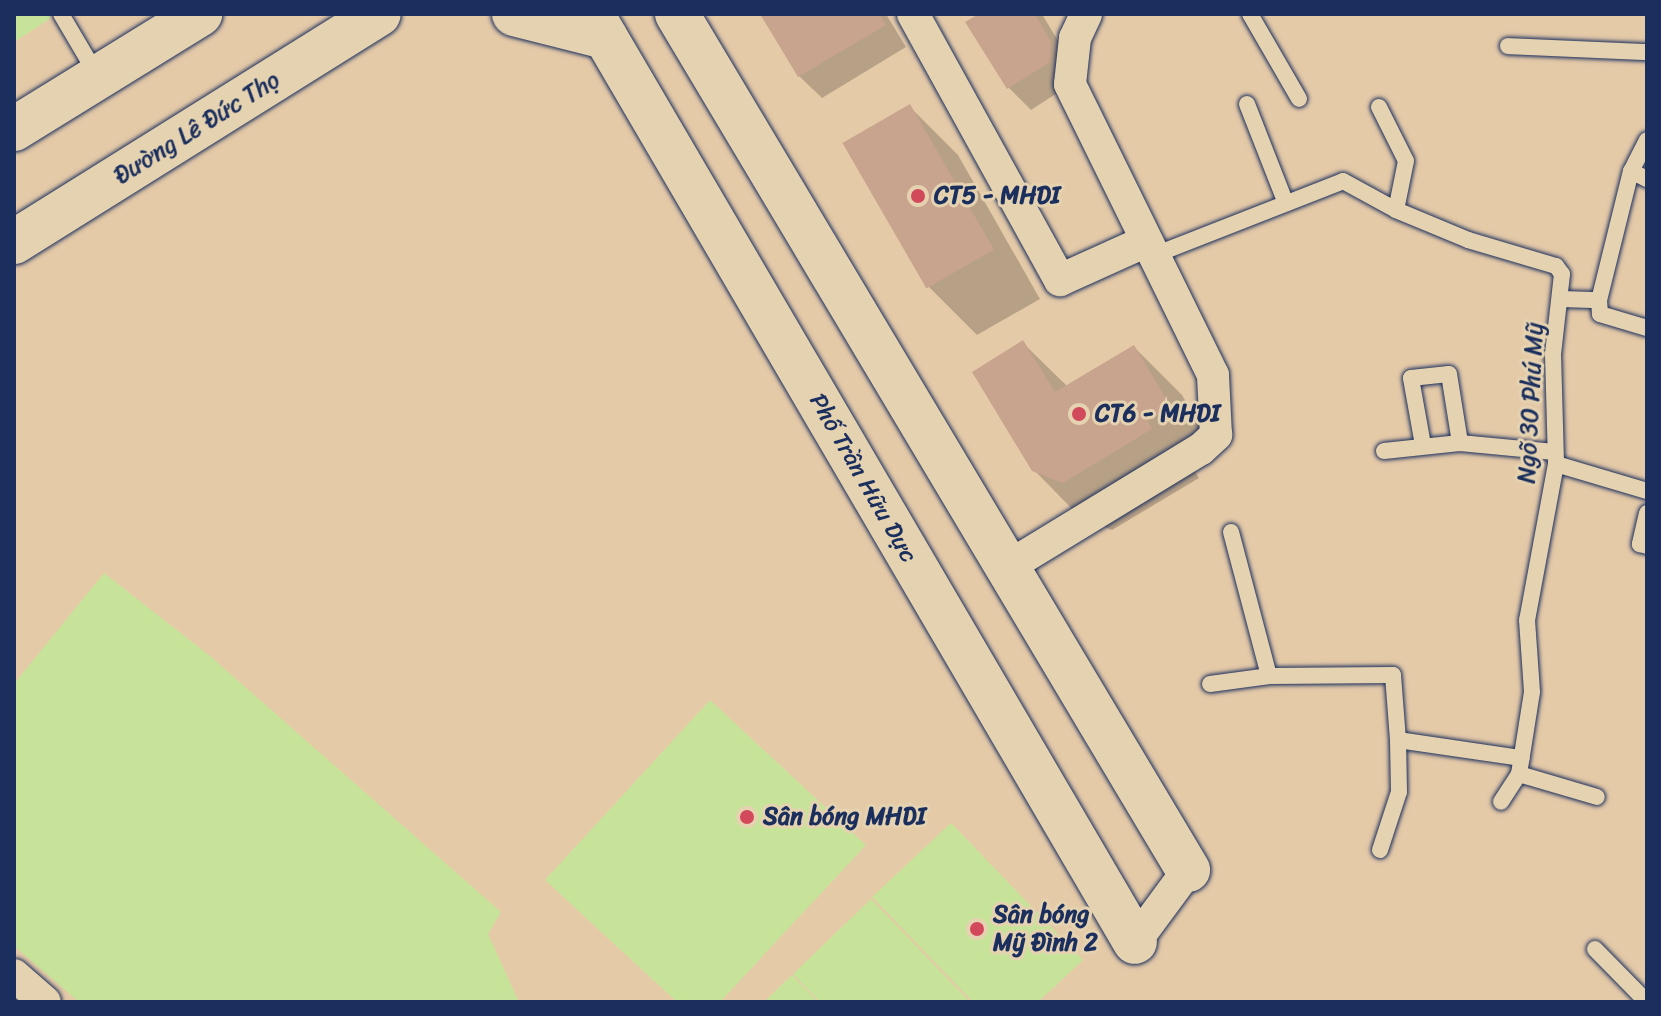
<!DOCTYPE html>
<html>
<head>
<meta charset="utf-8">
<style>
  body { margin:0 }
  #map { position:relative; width:1661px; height:1016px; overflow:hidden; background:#e5caa8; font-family:Sriracha,sans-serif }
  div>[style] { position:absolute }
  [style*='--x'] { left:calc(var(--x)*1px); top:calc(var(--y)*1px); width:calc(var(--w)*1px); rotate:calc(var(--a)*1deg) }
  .green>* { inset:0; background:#c7e39a }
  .shadow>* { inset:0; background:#0003 }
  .building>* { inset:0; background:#c8a38d; transform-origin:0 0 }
  .roads { filter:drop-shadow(0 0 2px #1b2f5e) drop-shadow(0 0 2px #1b2f5e) }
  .lane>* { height:16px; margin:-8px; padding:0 8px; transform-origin:8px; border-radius:8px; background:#e5d2b0 }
  .street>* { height:32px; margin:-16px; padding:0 16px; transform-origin:16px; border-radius:16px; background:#e5d2b0 }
  .secondary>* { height:44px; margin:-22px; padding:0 22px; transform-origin:22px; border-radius:22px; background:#e5d2b0 }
  .dots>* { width:22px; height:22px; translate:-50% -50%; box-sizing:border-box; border:4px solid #e5d2b0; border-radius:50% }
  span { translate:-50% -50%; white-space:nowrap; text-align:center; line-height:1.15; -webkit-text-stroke:6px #e5d2b0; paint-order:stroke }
  .street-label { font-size:24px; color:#1b2f5e }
  .poi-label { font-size:24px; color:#1b2f5e; font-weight:700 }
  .left { translate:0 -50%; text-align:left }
  .frame { position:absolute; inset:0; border:16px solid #1b2f5e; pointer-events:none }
</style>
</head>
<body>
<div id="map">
  <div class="green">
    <i style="clip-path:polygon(14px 14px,49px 14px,51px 18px,14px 42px)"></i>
    <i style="clip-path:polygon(104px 573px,210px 656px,501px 912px,488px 934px,519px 1002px,79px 1002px,14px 946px,14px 684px)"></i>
    <i style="clip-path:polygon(710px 700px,866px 845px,720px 1002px,677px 1002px,545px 880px)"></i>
    <i style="clip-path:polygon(951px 823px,1083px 960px,1038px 1002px,973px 1002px,872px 897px)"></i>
    <i style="clip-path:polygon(871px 899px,970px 1002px,820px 1002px,793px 974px)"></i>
    <i style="clip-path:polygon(792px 975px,818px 1002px,764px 1002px)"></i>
  </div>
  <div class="shadow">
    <i style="clip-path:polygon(763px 14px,886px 14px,906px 47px,822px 98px,799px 76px)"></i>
    <i style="clip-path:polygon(982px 14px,1042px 14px,1073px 66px,1071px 84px,1031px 110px,1009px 88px)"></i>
    <i style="clip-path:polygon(910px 107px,958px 155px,1040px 299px,977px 335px,929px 287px)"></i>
    <i style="clip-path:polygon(1023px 343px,1068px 387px,1134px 347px,1182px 395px,1218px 456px,1194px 470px,1199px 478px,1112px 530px,1082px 519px,1034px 470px)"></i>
  </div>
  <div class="building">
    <i style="clip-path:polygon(760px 14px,879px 14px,886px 25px,798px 77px)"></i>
    <i style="clip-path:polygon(979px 14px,1035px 14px,1051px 42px,1050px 62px,1007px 89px,965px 22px)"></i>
    <i style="left:910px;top:104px;width:168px;height:78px;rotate:60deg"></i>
    <i style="clip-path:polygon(1023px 340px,1055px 392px,1134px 345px,1171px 407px,1148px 421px,1152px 429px,1063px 483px,1032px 471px,972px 372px)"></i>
  </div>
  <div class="roads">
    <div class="lane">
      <i style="--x:61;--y:14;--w:71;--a:59.5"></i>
      <i style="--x:1250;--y:14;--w:98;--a:60"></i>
      <i style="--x:1508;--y:46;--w:139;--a:2.5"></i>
      <i style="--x:1247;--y:104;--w:104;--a:68.6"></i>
      <i style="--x:1379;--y:107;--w:60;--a:63.4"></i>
      <i style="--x:1406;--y:161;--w:50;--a:101.5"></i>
      <i style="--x:1647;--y:140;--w:35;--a:117"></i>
      <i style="--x:1631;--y:171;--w:133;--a:103.9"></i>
      <i style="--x:1599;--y:300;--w:14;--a:86"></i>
      <i style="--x:1600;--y:314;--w:49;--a:16.6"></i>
      <i style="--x:1631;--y:171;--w:18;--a:27"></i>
      <i style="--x:1152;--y:256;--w:205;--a:-21.4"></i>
      <i style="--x:1343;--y:181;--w:60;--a:28.7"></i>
      <i style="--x:1396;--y:210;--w:78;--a:22.6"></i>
      <i style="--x:1468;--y:240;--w:92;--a:16.5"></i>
      <i style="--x:1556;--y:266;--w:10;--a:53"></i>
      <i style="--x:1562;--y:274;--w:81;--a:96.4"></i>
      <i style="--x:1553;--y:354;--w:110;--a:88.4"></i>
      <i style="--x:1556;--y:464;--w:159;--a:100.5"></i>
      <i style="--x:1527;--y:620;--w:72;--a:86"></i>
      <i style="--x:1532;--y:692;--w:83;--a:99"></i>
      <i style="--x:1519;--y:774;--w:33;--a:123"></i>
      <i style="--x:1562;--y:299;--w:37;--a:2"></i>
      <i style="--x:1423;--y:445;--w:68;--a:-100.2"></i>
      <i style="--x:1411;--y:378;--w:38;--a:-6"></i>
      <i style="--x:1449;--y:374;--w:70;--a:80.9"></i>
      <i style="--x:1384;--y:451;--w:76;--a:-6"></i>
      <i style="--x:1460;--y:443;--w:95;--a:5.4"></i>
      <i style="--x:1556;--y:464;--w:95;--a:16.5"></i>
      <i style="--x:1647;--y:513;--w:32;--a:103"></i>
      <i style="--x:1640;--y:544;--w:7;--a:16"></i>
      <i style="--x:1231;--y:532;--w:149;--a:75.2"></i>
      <i style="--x:1210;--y:684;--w:60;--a:-7.7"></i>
      <i style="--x:1269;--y:676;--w:124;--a:-0.5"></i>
      <i style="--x:1393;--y:675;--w:65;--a:85.6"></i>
      <i style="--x:1398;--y:740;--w:125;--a:8.3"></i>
      <i style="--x:1519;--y:774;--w:81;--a:16.4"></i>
      <i style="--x:1380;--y:850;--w:61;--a:-71.9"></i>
      <i style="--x:1399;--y:792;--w:52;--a:-91.1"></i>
      <i style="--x:1595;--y:949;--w:71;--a:45.6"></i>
    </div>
    <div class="street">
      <i style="--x:913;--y:14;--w:304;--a:61.1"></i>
      <i style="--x:1060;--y:280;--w:92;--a:-24.3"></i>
      <i style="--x:1009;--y:566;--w:225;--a:-31.4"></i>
      <i style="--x:1201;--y:449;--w:21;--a:-43"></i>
      <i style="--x:1216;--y:435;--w:60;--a:-92.9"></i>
      <i style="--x:1213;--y:375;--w:324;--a:-116.2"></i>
      <i style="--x:1070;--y:84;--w:46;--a:-83.8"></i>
      <i style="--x:1075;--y:38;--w:26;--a:-65"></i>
      <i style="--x:1135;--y:942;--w:89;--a:-53.6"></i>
      <i style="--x:14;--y:975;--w:41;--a:41.1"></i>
    </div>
    <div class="secondary">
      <i style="--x:514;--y:14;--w:94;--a:14.2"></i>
      <i style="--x:592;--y:14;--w:1075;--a:59.67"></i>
      <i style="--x:677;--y:14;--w:997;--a:59.16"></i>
      <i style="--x:14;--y:129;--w:219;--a:-31.7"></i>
      <i style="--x:14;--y:242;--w:430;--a:-32"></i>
    </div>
  </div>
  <div class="dots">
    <i style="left:918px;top:196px;background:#d1495b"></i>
    <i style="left:1079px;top:414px;background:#d1495b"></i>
    <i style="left:747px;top:817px;background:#d1495b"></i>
    <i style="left:977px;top:929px;background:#d1495b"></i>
  </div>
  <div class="street-label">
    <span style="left:197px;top:128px;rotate:-32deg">Đường Lê Đức Thọ</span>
    <span style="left:1531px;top:403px;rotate:-87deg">Ngõ 30 Phú Mỹ</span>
    <span style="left:863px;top:478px;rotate:60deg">Phố Trần Hữu Dực</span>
  </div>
  <div class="poi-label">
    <span class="left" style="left:934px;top:196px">CT5 - MHDI</span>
    <span class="left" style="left:1095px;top:414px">CT6 - MHDI</span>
    <span class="left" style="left:763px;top:817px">Sân bóng MHDI</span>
    <span class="left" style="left:993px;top:929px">Sân bóng<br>Mỹ Đình 2</span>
  </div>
  <div class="frame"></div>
</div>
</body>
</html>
